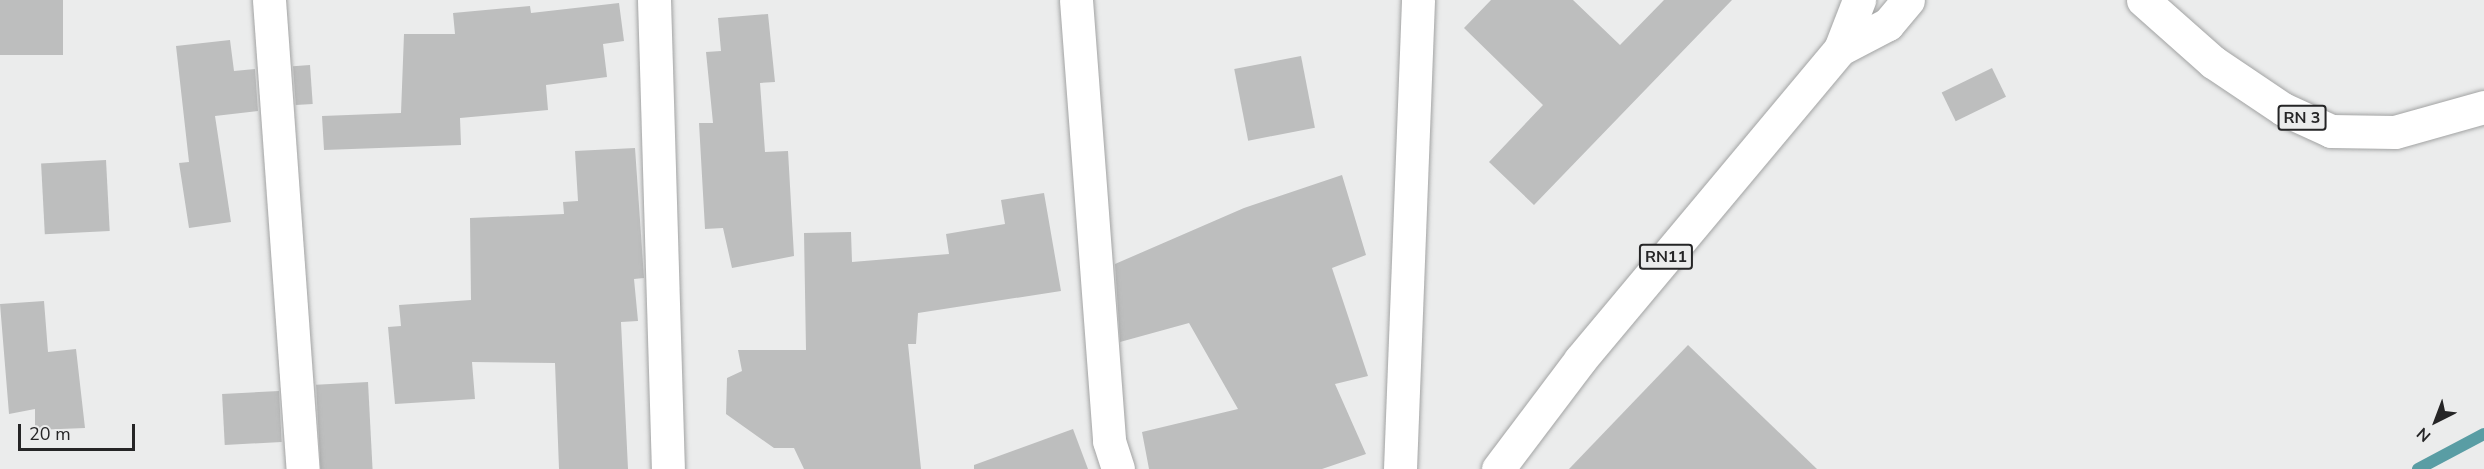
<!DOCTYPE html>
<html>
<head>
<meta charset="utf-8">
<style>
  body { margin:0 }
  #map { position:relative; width:2484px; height:469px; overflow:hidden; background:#ebecec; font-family:"Nunito Sans",sans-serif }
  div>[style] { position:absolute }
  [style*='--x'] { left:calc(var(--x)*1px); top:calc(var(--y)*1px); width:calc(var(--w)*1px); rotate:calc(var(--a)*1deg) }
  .stream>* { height:12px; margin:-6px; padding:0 6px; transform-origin:6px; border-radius:6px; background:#599da4 }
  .building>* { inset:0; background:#bdbebe; transform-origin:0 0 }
  .roads { filter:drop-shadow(0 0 2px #a2a3a3) drop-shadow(0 0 2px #a2a3a3) }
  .street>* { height:33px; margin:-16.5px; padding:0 16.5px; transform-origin:16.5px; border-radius:16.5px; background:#fff }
  .primary>* { height:33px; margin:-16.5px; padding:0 16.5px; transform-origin:16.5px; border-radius:16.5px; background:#fff }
  .highway>* { height:33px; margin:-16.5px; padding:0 16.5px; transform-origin:16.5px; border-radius:16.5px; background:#fff }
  span { translate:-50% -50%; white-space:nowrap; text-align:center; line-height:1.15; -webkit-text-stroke:4.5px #ebecec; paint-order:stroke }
  .shield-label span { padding:2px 4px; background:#ebecec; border:2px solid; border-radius:4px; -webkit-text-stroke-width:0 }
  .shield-label { font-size:16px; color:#252526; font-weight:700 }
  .north { position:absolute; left:2406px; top:391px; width:60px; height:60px; -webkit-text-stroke:4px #ebecec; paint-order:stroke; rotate:222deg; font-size:16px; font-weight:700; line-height:24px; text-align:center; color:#252526 }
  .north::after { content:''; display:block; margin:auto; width:21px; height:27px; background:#252526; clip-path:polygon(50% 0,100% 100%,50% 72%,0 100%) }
  .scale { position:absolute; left:18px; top:424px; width:117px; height:27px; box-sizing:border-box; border:3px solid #252526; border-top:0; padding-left:8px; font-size:18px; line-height:21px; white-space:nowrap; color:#252526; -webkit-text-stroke:4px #ebecec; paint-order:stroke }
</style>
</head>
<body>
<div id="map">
  <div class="stream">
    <i style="--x:2418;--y:469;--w:75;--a:-27.9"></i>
  </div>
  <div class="building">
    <i style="left:0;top:0;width:63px;height:55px"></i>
    <i style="clip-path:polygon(1491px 0,1573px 0,1620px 45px,1664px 0,1732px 0,1534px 205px,1489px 162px,1543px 105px,1464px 28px)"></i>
    <i style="clip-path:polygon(619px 3px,624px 41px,603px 44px,607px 77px,546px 85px,548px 110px,460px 118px,461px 145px,324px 150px,322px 116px,401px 113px,404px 34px,455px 34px,453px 13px,530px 6px,531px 13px)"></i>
    <i style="clip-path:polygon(768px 14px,775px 82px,760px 83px,765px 152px,788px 151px,794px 256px,732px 268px,723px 228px,705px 229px,699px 123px,713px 123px,706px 52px,721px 51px,718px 18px)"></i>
    <i style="clip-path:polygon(230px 40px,234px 71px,255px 69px,258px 111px,215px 116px,231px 222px,189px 228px,179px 163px,189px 162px,176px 46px)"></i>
    <i style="left:1301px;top:56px;width:73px;height:68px;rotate:79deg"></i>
    <i style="left:310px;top:65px;width:39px;height:17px;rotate:86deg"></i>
    <i style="left:1992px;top:68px;width:32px;height:56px;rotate:64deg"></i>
    <i style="clip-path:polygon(635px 148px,644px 278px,634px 279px,638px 321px,621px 322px,628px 469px,559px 469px,555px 363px,472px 362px,475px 399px,395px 404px,388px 327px,401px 326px,399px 305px,471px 300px,470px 218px,564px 214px,563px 202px,578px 201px,575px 151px)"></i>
    <i style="left:106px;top:160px;width:71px;height:65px;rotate:87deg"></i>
    <i style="clip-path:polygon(1342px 175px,1366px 255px,1332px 268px,1368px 376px,1335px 384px,1366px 454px,1322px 469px,1149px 469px,1142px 432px,1238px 409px,1189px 323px,1120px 342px,1115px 264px,1244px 208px)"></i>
    <i style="clip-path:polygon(1044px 193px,1061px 291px,918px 313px,916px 344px,908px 344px,921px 469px,804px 469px,794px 448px,774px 448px,726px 414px,727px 378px,742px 371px,738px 350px,806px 350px,804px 233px,851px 232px,852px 262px,949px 254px,946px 234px,1005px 224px,1001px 200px)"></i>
    <i style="clip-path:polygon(44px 301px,48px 352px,76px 349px,85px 428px,35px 430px,35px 409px,9px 414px,0 304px)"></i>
    <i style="clip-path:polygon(1688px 345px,1817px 469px,1569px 469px)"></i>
    <i style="left:368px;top:382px;width:87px;height:52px;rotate:87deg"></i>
    <i style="left:279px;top:391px;width:51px;height:57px;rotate:87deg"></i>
    <i style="clip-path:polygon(1073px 429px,1088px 469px,974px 469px,974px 465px)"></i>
  </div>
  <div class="roads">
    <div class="street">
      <i style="--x:269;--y:0;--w:470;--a:85.9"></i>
      <i style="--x:654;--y:0;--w:469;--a:88.3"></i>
      <i style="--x:1076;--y:0;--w:442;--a:85.7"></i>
      <i style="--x:1109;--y:441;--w:29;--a:72"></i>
      <i style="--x:1400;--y:469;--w:469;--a:-87.8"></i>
    </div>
    <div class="primary">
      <i style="--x:1840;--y:49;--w:54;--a:-27.5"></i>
      <i style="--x:1888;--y:24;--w:31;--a:-50"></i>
      <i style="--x:1498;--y:469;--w:136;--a:-53"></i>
      <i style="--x:1580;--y:360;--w:405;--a:-50.1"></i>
      <i style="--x:1840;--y:49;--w:53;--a:-68.8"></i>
    </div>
    <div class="highway">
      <i style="--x:2143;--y:0;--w:94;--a:41.5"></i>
      <i style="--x:2213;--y:62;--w:84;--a:33.9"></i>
      <i style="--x:2283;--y:109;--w:53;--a:24.6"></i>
      <i style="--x:2331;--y:131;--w:64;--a:0.9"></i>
      <i style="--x:2395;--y:132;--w:92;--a:-15.7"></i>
    </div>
  </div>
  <div class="shield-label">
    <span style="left:2302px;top:118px">RN 3</span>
    <span style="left:1666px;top:257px">RN11</span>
  </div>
  <div class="north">N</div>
  <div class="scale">20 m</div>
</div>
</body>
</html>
